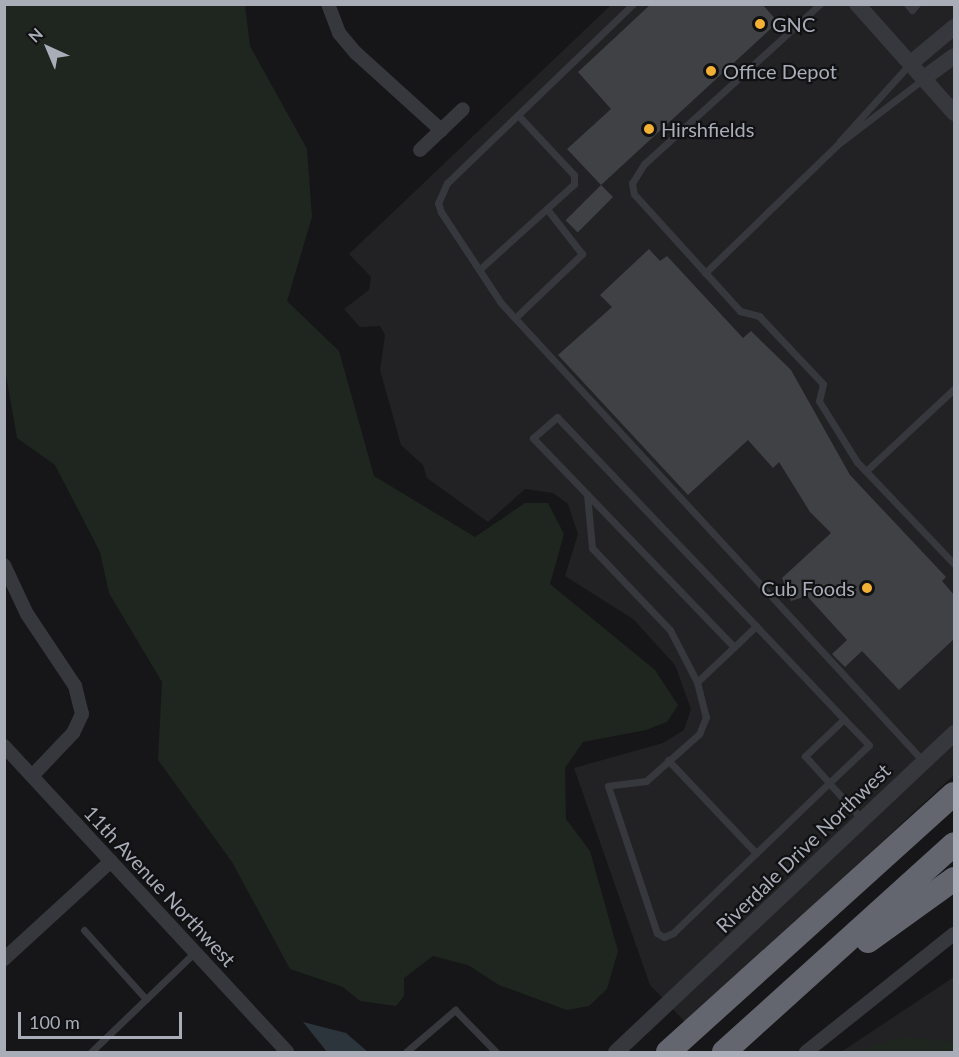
<!DOCTYPE html>
<html>
<head>
<meta charset="utf-8">
<style>
  body { margin:0 }
  #map { position:relative; width:959px; height:1057px; overflow:hidden; background:#161618; font-family:Lato,sans-serif }
  div>[style] { position:absolute }
  [style*='--x'] { left:calc(var(--x)*1px); top:calc(var(--y)*1px); width:calc(var(--w)*1px); rotate:calc(var(--a)*1deg) }
  .built>* { inset:0; background:#222225 }
  .green>* { inset:0; background:#1e261f }
  .water>* { inset:0; background:#2c353c }
  .building>* { inset:0; background:#404145; transform-origin:0 0 }
  .service>* { height:7px; margin:-3.5px; padding:0 3.5px; transform-origin:3.5px; border-radius:3.5px; background:#37383d }
  .minor>* { height:14px; margin:-7px; padding:0 7px; transform-origin:7px; border-radius:7px; background:#37383d }
  .tertiary>* { height:16px; margin:-8px; padding:0 8px; transform-origin:8px; border-radius:8px; background:#37383d }
  .motorway>* { height:24px; margin:-12px; padding:0 12px; transform-origin:12px; border-radius:12px; background:#63666e }
  .dots>* { width:16px; height:16px; translate:-50% -50%; box-sizing:border-box; border:3px solid #111113; border-radius:50% }
  span { translate:-50% -50%; white-space:nowrap; text-align:center; line-height:1.15; -webkit-text-stroke:4.5px #111113; paint-order:stroke }
  .poi-label { font-size:20px; color:#a8adb8 }
  .left { translate:0 -50%; text-align:left }
  .right { translate:-100% -50%; text-align:right }
  .street-label { font-size:20px; color:#a8adb8 }
  .frame { position:absolute; inset:0; border:6px solid #a8adb8; pointer-events:none }
  .north { position:absolute; left:18px; top:18px; width:60px; height:60px; -webkit-text-stroke:4px #111113; paint-order:stroke; rotate:316deg; font-size:16px; font-weight:700; line-height:24px; text-align:center; color:#a8adb8 }
  .north::after { content:''; display:block; margin:auto; width:21px; height:27px; background:#a8adb8; clip-path:polygon(50% 0,100% 100%,50% 72%,0 100%) }
  .scale { position:absolute; left:18px; top:1012px; width:164px; height:27px; box-sizing:border-box; border:3px solid #a8adb8; border-top:0; padding-left:8px; font-size:18px; line-height:21px; white-space:nowrap; color:#a8adb8; -webkit-text-stroke:4px #111113; paint-order:stroke }
</style>
</head>
<body>
<div id="map">
  <div class="built">
    <i style="clip-path:polygon(611px 5px,954px 5px,954px 775px,686px 1023px,650px 985px,574px 768px,663px 743px,684px 730px,691px 709px,675px 665px,633px 619px,565px 576px,578px 534px,568px 504px,553px 493px,525px 489px,488px 522px,427px 478px,423px 465px,401px 445px,380px 370px,385px 335px,380px 326px,360px 327px,344px 309px,369px 290px,371px 277px,349px 254px)"></i>
    <i style="clip-path:polygon(954px 977px,954px 1052px,841px 1052px)"></i>
  </div>
  <div class="green">
    <i style="clip-path:polygon(4px 5px,245px 5px,250px 46px,307px 149px,312px 217px,287px 301px,339px 351px,374px 476px,475px 537px,525px 503px,548px 503px,564px 534px,550px 584px,655px 670px,678px 705px,667px 722px,646px 730px,583px 742px,565px 768px,566px 819px,590px 851px,618px 951px,607px 989px,589px 1006px,567px 1010px,499px 985px,468px 965px,433px 956px,404px 978px,404px 996px,396px 1006px,360px 1001px,343px 987px,290px 969px,232px 862px,158px 760px,162px 682px,109px 593px,100px 552px,55px 465px,17px 438px,4px 364px)"></i>
    <i style="clip-path:polygon(903px 1037px,954px 1042px,954px 1052px,854px 1052px)"></i>
  </div>
  <div class="water">
    <i style="clip-path:polygon(303px 1022px,346px 1033px,368px 1052px,327px 1052px)"></i>
  </div>
  <div class="building">
    <i style="clip-path:polygon(651px 4px,762px 4px,778px 22px,601px 185px,567px 149px,611px 109px,578px 72px)"></i>
    <i style="left:601px;top:185px;width:17px;height:50px;rotate:45deg"></i>
    <i style="clip-path:polygon(649px 249px,660px 261px,667px 256px,743px 338px,751px 331px,791px 370px,850px 475px,946px 577px,942px 581px,954px 595px,954px 639px,899px 690px,862px 651px,845px 667px,832px 654px,847px 640px,807px 596px,791px 601px,782px 578px,831px 533px,810px 512px,779px 462px,773px 468px,748px 440px,688px 495px,558px 355px,612px 307px,600px 295px)"></i>
  </div>
  <div class="service">
    <i style="--x:633;--y:4;--w:258;--a:136.1"></i>
    <i style="--x:447;--y:183;--w:22;--a:114"></i>
    <i style="--x:438;--y:203;--w:9;--a:72"></i>
    <i style="--x:441;--y:212;--w:109;--a:56.6"></i>
    <i style="--x:501;--y:303;--w:624;--a:47.34"></i>
    <i style="--x:820;--y:4;--w:238;--a:137.7"></i>
    <i style="--x:644;--y:164;--w:22;--a:122"></i>
    <i style="--x:632;--y:183;--w:11;--a:80"></i>
    <i style="--x:634;--y:194;--w:158;--a:47.8"></i>
    <i style="--x:740;--y:311;--w:20;--a:15"></i>
    <i style="--x:759;--y:316;--w:93;--a:46.7"></i>
    <i style="--x:823;--y:384;--w:17;--a:103"></i>
    <i style="--x:819;--y:401;--w:72;--a:58.1"></i>
    <i style="--x:857;--y:462;--w:141;--a:46.4"></i>
    <i style="--x:907;--y:4;--w:8;--a:50"></i>
    <i style="--x:912;--y:10;--w:8;--a:-50"></i>
    <i style="--x:840;--y:141;--w:103;--a:-47.8"></i>
    <i style="--x:480;--y:269;--w:127;--a:-42.1"></i>
    <i style="--x:574;--y:184;--w:9;--a:-90"></i>
    <i style="--x:574;--y:175;--w:82;--a:-133"></i>
    <i style="--x:705;--y:273;--w:184;--a:-44.1"></i>
    <i style="--x:837;--y:145;--w:107;--a:-37.4"></i>
    <i style="--x:515;--y:318;--w:93;--a:-43.7"></i>
    <i style="--x:582;--y:254;--w:57;--a:-127.9"></i>
    <i style="--x:866;--y:471;--w:120;--a:-43"></i>
    <i style="--x:587;--y:494;--w:54;--a:84.7"></i>
    <i style="--x:592;--y:548;--w:113;--a:46.4"></i>
    <i style="--x:670;--y:630;--w:59;--a:62.6"></i>
    <i style="--x:697;--y:682;--w:51;--a:-43.4"></i>
    <i style="--x:756;--y:626;--w:30;--a:136"></i>
    <i style="--x:734;--y:647;--w:290;--a:-133.9"></i>
    <i style="--x:533;--y:438;--w:32;--a:-41"></i>
    <i style="--x:557;--y:417;--w:289;--a:46.4"></i>
    <i style="--x:756;--y:626;--w:128;--a:46.6"></i>
    <i style="--x:697;--y:682;--w:36;--a:76"></i>
    <i style="--x:706;--y:717;--w:18;--a:112"></i>
    <i style="--x:699;--y:734;--w:71;--a:138.4"></i>
    <i style="--x:646;--y:781;--w:38;--a:173"></i>
    <i style="--x:608;--y:786;--w:155;--a:71.6"></i>
    <i style="--x:657;--y:933;--w:8;--a:30"></i>
    <i style="--x:664;--y:937;--w:10;--a:-24"></i>
    <i style="--x:673;--y:933;--w:216;--a:-43.9"></i>
    <i style="--x:829;--y:783;--w:55;--a:-43.5"></i>
    <i style="--x:869;--y:745;--w:36;--a:-134"></i>
    <i style="--x:844;--y:719;--w:54;--a:136.5"></i>
    <i style="--x:805;--y:756;--w:36;--a:48"></i>
    <i style="--x:829;--y:783;--w:47;--a:47.6"></i>
    <i style="--x:668;--y:760;--w:128;--a:46.6"></i>
    <i style="--x:84;--y:930;--w:93;--a:48.1"></i>
    <i style="--x:91;--y:1052;--w:144;--a:-43.9"></i>
    <i style="--x:406;--y:1052;--w:65;--a:-40.6"></i>
    <i style="--x:455;--y:1010;--w:59;--a:45.7"></i>
  </div>
  <div class="minor">
    <i style="--x:328;--y:4;--w:31;--a:69"></i>
    <i style="--x:339;--y:33;--w:26;--a:50"></i>
    <i style="--x:356;--y:53;--w:115;--a:42.2"></i>
    <i style="--x:420;--y:150;--w:59;--a:-43.6"></i>
    <i style="--x:4;--y:565;--w:54;--a:64.9"></i>
    <i style="--x:27;--y:614;--w:87;--a:56.3"></i>
    <i style="--x:75;--y:686;--w:29;--a:76"></i>
    <i style="--x:82;--y:714;--w:21;--a:115"></i>
    <i style="--x:73;--y:733;--w:59;--a:133.6"></i>
    <i style="--x:4;--y:746;--w:417;--a:47.2"></i>
    <i style="--x:4;--y:959;--w:145;--a:-42.5"></i>
    <i style="--x:806;--y:1052;--w:189;--a:-38.6"></i>
  </div>
  <div class="tertiary">
    <i style="--x:857;--y:4;--w:146;--a:48.3"></i>
    <i style="--x:911;--y:63;--w:56;--a:-39.9"></i>
    <i style="--x:924;--y:78;--w:37;--a:-36"></i>
    <i style="--x:616;--y:1052;--w:465;--a:-43.3"></i>
  </div>
  <div class="motorway">
    <i style="--x:868;--y:941;--w:106;--a:-35.8"></i>
    <i style="--x:668;--y:1052;--w:385;--a:-42.1"></i>
    <i style="--x:724;--y:1052;--w:310;--a:-42.1"></i>
  </div>
  <div class="dots">
    <i style="left:760px;top:24px;background:#f2b134"></i>
    <i style="left:711px;top:71px;background:#f2b134"></i>
    <i style="left:649px;top:129px;background:#f2b134"></i>
    <i style="left:867px;top:588px;background:#f2b134"></i>
  </div>
  <div class="poi-label">
    <span class="left" style="left:772px;top:24px">GNC</span>
    <span class="left" style="left:723px;top:71px">Office Depot</span>
    <span class="left" style="left:661px;top:129px">Hirshfields</span>
    <span class="right" style="left:855px;top:588px">Cub Foods</span>
  </div>
  <div class="street-label">
    <span style="left:803px;top:848px;rotate:-44deg">Riverdale Drive Northwest</span>
    <span style="left:160px;top:886px;rotate:47deg">11th Avenue Northwest</span>
  </div>
  <div class="frame"></div>
  <div class="north">N</div>
  <div class="scale">100 m</div>
</div>
</body>
</html>
